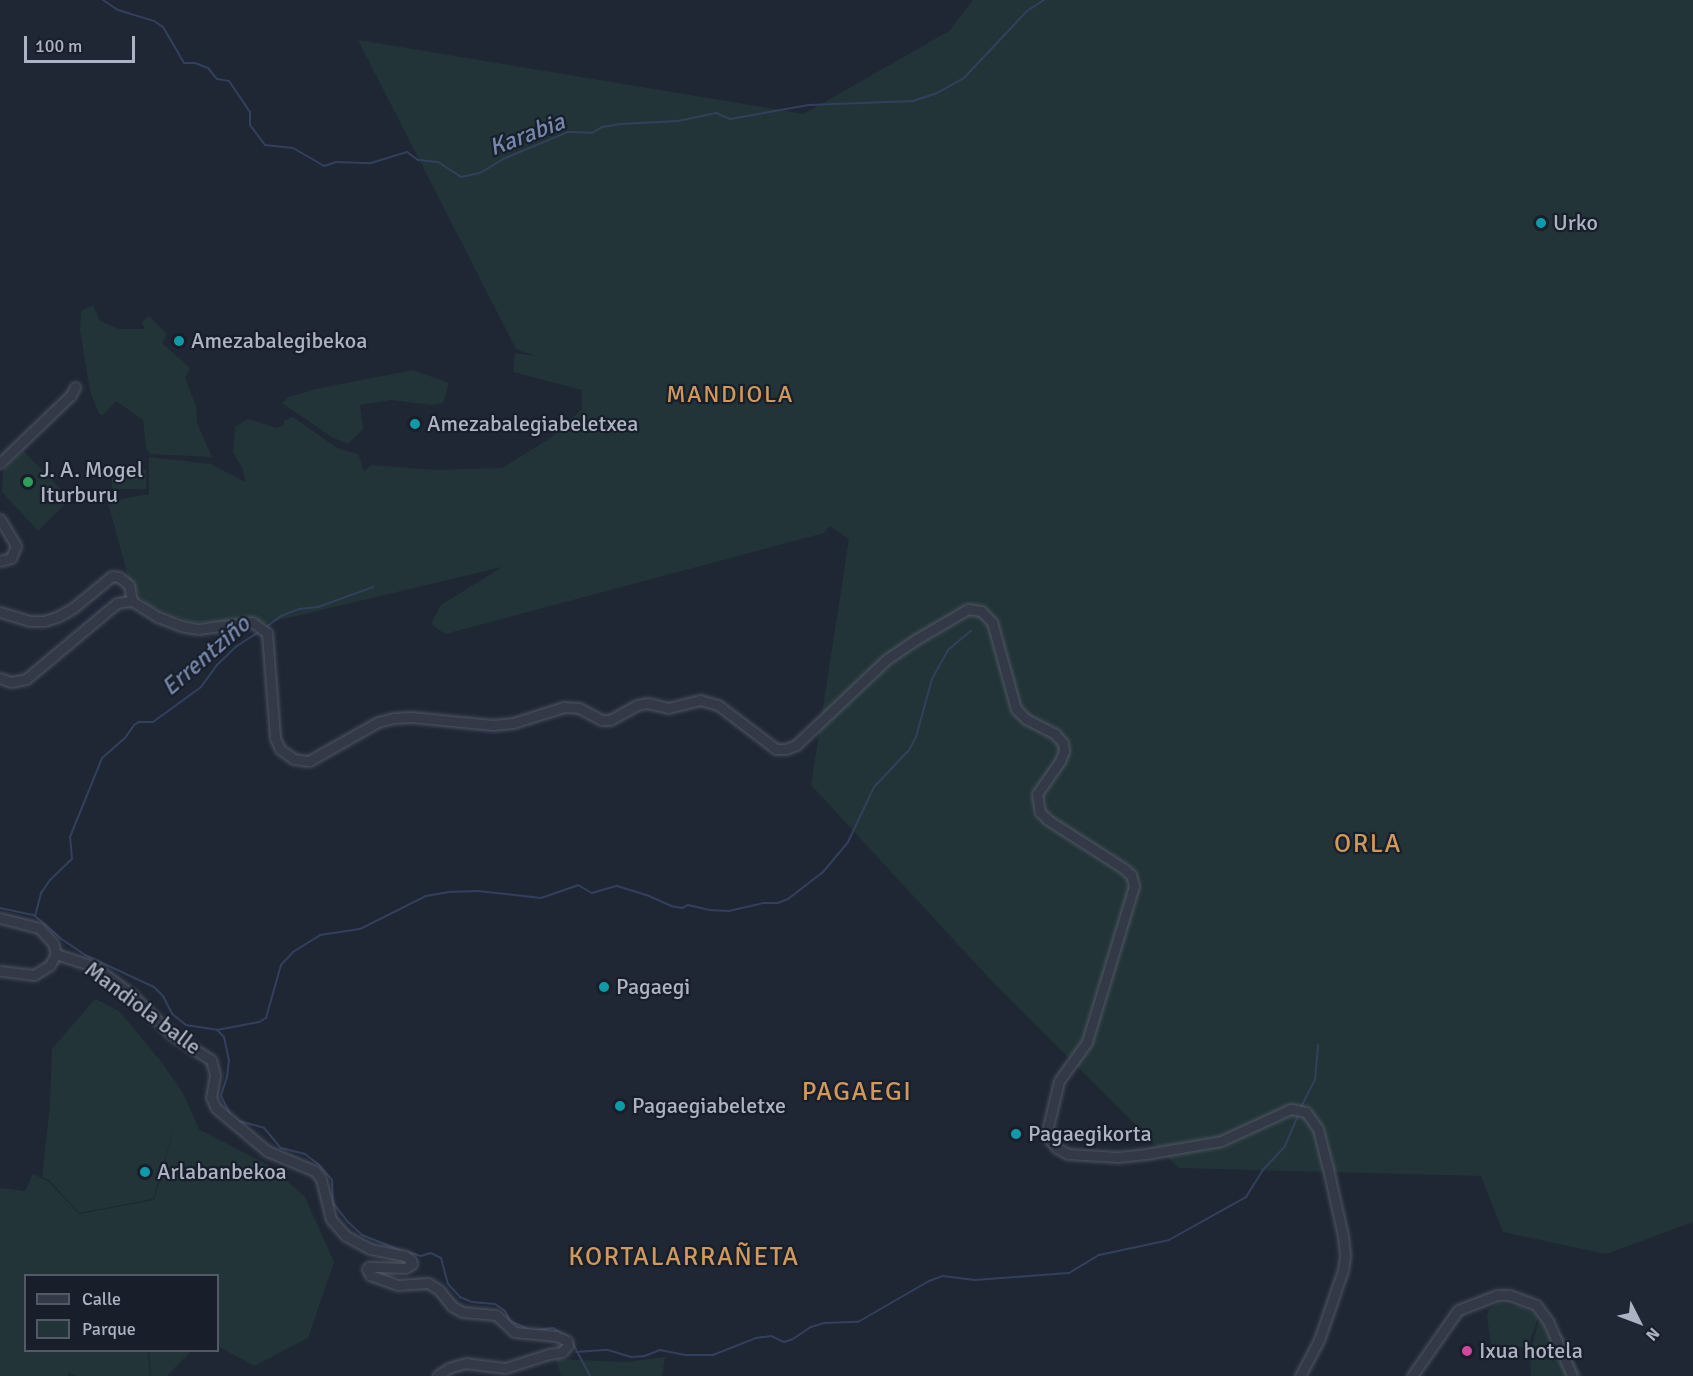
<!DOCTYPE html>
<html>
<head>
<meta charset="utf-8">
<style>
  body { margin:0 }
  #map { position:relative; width:1693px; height:1376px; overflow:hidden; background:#1f2735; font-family:Signika,sans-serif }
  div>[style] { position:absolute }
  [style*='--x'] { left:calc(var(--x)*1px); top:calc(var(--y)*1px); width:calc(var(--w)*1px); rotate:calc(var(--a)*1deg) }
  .green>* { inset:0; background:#223437; transform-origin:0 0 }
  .stream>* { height:2px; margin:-1px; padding:0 1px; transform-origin:1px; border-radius:1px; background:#33405d }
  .roads { filter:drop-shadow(0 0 2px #505664) drop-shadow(0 0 2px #505664) }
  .minor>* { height:9px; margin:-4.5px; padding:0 4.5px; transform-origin:4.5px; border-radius:4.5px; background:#333946 }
  .dots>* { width:16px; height:16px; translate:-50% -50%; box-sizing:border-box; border:3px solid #181e2a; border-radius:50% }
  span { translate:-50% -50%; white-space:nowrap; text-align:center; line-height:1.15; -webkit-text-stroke:4.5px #181e2a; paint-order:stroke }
  .poi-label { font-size:22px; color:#acb3c3 }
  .left { translate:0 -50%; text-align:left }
  .street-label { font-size:22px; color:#acb3c3 }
  .water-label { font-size:24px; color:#7587ab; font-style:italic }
  .neighbourhood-label { font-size:24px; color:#d0985a; letter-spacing:1.5px }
  .quarter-label { font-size:26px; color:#d0985a; letter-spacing:1.5px }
  .legend { position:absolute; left:24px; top:1274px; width:195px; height:78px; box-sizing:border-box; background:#181e2a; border:2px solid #535a67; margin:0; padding:8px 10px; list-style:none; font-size:18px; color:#acb3c3 }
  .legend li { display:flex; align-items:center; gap:12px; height:30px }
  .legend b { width:30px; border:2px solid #535a67 }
  .north { position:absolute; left:1609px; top:1292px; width:60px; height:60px; -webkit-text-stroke:4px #181e2a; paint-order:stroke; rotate:132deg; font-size:16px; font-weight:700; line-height:24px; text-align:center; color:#acb3c3 }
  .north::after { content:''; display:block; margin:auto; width:21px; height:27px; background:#acb3c3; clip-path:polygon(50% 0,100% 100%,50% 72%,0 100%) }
  .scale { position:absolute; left:24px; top:36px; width:111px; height:27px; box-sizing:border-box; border:3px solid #acb3c3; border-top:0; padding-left:8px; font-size:18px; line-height:21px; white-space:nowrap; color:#acb3c3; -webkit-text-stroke:4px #181e2a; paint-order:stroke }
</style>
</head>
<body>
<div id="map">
  <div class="green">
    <i style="clip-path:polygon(973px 0,1693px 0,1693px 1222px,1606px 1254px,1503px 1232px,1481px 1176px,1179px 1168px,988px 977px,811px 785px,849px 539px,830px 526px,824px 533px,445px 634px,431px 624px,441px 605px,502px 567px,267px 623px,190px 622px,147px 605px,129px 580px,108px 502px,149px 494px,149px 457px,211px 464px,245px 482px,243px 469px,233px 453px,235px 427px,248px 419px,277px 428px,284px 425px,284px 421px,293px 417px,337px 448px,358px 454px,364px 471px,372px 465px,435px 470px,502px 468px,552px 437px,582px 409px,582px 390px,513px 372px,515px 353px,536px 356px,516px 349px,358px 40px,804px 114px,949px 31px)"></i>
    <i style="clip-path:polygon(93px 305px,100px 321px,118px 329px,145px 329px,142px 322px,149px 316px,167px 334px,162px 343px,190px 368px,185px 378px,196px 406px,197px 423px,212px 457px,150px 454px,146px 448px,143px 420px,116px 401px,103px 415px,99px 414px,90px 391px,80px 330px,81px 311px)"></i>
    <i style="clip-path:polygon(413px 370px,449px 383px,443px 403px,432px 405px,391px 400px,360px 405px,363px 429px,348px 444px,332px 437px,282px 403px,289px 397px,316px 389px)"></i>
    <i style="clip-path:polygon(24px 451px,70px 499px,38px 531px,2px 492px,3px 471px)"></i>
    <i style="left:112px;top:470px;width:34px;height:19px"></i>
    <i style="clip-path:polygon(95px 999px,119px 1011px,163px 1064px,183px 1093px,199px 1129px,194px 1127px,270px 1166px,305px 1197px,334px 1262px,308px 1338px,254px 1366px,218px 1346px,218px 1276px,26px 1276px,26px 1350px,148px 1351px,150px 1376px,76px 1376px,69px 1373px,67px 1376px,0 1376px,0 1188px,25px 1191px,33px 1174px,48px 1181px,79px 1214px,154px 1200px,177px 1118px,153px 1199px,79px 1213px,49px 1180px,42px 1177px,50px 1105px,52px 1049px)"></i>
    <i style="clip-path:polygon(1498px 1303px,1521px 1307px,1539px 1316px,1527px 1348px,1491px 1344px,1487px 1317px,1489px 1309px)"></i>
    <i style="clip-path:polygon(1540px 1316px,1575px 1346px,1569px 1351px,1583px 1376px,1531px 1376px,1530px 1353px)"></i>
    <i style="clip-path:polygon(149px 1351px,149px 1350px,191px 1351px,167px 1376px,151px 1376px)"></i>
    <i style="clip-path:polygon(665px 1357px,662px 1376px,561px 1376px,556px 1359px,626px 1362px)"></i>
  </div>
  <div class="stream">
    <i style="--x:103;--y:0;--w:18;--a:34"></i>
    <i style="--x:118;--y:10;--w:38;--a:17"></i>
    <i style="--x:154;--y:21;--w:11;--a:34"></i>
    <i style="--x:163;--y:27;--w:42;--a:59.7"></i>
    <i style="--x:184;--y:63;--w:11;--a:0"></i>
    <i style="--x:195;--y:63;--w:14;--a:21"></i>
    <i style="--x:208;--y:68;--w:14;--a:51"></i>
    <i style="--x:217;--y:79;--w:12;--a:9"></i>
    <i style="--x:229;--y:81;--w:37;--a:56"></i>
    <i style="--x:250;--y:112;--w:13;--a:90"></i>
    <i style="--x:250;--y:125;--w:25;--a:53"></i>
    <i style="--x:265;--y:145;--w:28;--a:6"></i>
    <i style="--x:293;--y:148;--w:36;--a:30"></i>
    <i style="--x:324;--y:166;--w:13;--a:-18"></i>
    <i style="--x:336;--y:162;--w:35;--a:2"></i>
    <i style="--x:371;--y:163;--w:38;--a:-17"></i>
    <i style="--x:407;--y:152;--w:14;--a:36"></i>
    <i style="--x:418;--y:160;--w:20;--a:6"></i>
    <i style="--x:438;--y:162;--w:27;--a:33"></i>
    <i style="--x:461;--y:177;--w:19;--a:-12"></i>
    <i style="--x:480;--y:173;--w:27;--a:-31"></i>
    <i style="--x:503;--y:159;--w:70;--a:-22.6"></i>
    <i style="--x:568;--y:132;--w:24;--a:2"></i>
    <i style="--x:592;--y:133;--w:12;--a:-31"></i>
    <i style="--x:602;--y:127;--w:19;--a:-9"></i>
    <i style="--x:621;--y:124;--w:57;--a:-3"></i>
    <i style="--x:678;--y:121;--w:39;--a:-12"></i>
    <i style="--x:716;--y:113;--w:15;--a:23"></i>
    <i style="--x:730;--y:119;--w:80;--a:-10"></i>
    <i style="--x:809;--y:105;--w:104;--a:-2.2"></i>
    <i style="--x:913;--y:101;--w:25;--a:-18"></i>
    <i style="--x:937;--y:93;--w:31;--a:-29"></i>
    <i style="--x:964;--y:78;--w:92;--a:-46.8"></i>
    <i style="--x:1027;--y:11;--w:20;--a:-33"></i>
    <i style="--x:265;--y:628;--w:20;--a:-37"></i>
    <i style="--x:281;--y:616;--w:19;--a:-21"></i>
    <i style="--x:299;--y:609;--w:19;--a:-6"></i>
    <i style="--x:318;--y:607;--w:59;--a:-20"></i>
    <i style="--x:0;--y:908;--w:35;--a:12"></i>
    <i style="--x:34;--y:915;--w:35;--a:41"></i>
    <i style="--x:60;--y:938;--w:30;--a:34"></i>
    <i style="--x:85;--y:955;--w:76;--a:24.9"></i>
    <i style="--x:154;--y:987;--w:13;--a:45"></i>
    <i style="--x:163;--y:996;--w:20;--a:63"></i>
    <i style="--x:172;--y:1014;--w:18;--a:38"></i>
    <i style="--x:186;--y:1025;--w:31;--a:9"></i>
    <i style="--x:217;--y:1030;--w:10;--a:45"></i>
    <i style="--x:224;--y:1037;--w:24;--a:78"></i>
    <i style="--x:229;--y:1060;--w:17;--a:97"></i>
    <i style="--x:227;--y:1077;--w:20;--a:108"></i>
    <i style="--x:221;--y:1096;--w:22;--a:63"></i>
    <i style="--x:35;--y:916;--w:24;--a:-75"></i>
    <i style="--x:41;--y:893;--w:16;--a:-55"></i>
    <i style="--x:50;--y:880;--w:30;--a:-44"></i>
    <i style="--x:72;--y:859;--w:22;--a:-95"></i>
    <i style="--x:70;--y:837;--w:85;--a:-67.9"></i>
    <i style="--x:102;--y:758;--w:30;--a:-41"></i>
    <i style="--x:125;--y:738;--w:16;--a:-55"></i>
    <i style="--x:134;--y:725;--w:6;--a:-31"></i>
    <i style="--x:139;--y:722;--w:14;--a:0"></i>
    <i style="--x:153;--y:722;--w:59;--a:-36.1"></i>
    <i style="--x:201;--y:687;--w:27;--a:-54"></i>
    <i style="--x:217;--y:665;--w:28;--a:-44"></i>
    <i style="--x:237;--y:646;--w:27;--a:-33"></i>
    <i style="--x:217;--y:1030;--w:43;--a:-10.8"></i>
    <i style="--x:259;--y:1022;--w:8;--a:-30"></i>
    <i style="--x:266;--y:1018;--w:55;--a:-74.2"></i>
    <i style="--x:281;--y:965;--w:18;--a:-47"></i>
    <i style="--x:293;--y:952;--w:32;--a:-32"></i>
    <i style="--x:320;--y:935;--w:40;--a:-8.5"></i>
    <i style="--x:360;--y:929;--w:74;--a:-26.6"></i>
    <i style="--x:426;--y:896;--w:22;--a:-10"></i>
    <i style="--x:448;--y:892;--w:30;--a:-2"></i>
    <i style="--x:478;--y:891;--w:63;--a:6.3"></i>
    <i style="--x:541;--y:898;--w:39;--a:-19"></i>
    <i style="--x:578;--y:885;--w:16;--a:30"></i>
    <i style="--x:592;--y:893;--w:26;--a:-16"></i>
    <i style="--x:617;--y:886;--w:34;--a:17"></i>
    <i style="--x:649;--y:896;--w:24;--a:24"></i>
    <i style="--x:671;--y:906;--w:11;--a:10"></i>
    <i style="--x:682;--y:908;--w:7;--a:-27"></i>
    <i style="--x:688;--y:905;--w:22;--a:13"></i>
    <i style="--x:709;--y:910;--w:20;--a:3"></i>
    <i style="--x:729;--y:911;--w:35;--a:-13"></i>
    <i style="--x:763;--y:903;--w:15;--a:0"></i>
    <i style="--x:778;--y:903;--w:11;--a:-22"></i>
    <i style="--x:788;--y:899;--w:44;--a:-37.6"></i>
    <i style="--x:823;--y:872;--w:39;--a:-50"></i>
    <i style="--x:848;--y:842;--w:61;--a:-64.7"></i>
    <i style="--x:874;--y:787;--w:51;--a:-46.6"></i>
    <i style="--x:909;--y:750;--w:15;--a:-62"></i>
    <i style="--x:916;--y:737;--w:60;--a:-74.6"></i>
    <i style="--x:932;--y:679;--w:33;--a:-61"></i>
    <i style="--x:948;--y:650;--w:30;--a:-40"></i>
    <i style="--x:1301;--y:1107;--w:30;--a:-63"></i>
    <i style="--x:1315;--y:1080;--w:35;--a:-85"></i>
    <i style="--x:235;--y:1120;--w:30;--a:15"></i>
    <i style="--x:264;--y:1128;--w:26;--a:50"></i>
    <i style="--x:281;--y:1148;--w:25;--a:14"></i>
    <i style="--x:305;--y:1154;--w:18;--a:38"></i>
    <i style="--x:319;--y:1165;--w:20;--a:49"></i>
    <i style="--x:332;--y:1180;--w:23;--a:88"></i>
    <i style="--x:333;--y:1203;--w:23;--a:52"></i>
    <i style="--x:347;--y:1221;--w:21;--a:43"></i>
    <i style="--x:362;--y:1235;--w:43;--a:21.8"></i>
    <i style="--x:408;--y:1252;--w:14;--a:17"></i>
    <i style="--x:421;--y:1256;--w:10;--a:-17"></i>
    <i style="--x:431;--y:1253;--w:11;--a:27"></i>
    <i style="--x:441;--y:1258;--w:27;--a:75"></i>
    <i style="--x:448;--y:1284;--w:18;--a:47"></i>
    <i style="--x:460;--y:1297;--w:13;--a:23"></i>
    <i style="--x:472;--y:1302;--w:23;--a:5"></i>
    <i style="--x:495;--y:1304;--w:12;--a:35"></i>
    <i style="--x:505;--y:1311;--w:11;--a:63"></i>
    <i style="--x:510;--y:1321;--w:20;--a:24"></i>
    <i style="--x:536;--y:1330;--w:17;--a:-7"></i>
    <i style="--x:553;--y:1328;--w:18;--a:34"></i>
    <i style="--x:572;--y:1342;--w:38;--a:62"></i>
    <i style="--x:576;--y:1352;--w:32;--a:-4"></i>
    <i style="--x:608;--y:1350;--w:24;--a:17"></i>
    <i style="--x:631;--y:1357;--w:14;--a:-4"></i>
    <i style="--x:645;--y:1356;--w:16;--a:-22"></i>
    <i style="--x:660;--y:1350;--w:26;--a:11"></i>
    <i style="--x:686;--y:1355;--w:27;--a:0"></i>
    <i style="--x:713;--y:1355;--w:46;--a:-21.6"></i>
    <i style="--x:756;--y:1338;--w:15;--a:-8"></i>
    <i style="--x:771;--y:1336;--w:14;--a:25"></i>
    <i style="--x:784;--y:1342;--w:9;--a:-18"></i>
    <i style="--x:793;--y:1339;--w:22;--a:-34"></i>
    <i style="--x:811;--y:1327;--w:14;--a:-17"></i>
    <i style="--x:824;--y:1323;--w:34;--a:-2"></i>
    <i style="--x:858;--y:1322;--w:82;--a:-30"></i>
    <i style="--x:929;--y:1281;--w:15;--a:-20"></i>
    <i style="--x:943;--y:1276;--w:32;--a:7"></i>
    <i style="--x:975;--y:1280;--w:94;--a:-4.3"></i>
    <i style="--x:1069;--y:1273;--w:35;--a:-31"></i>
    <i style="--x:1099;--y:1255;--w:72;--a:-12.1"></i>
    <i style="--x:1169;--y:1240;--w:88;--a:-29.2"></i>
    <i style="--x:1246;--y:1197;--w:31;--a:-58"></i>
    <i style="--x:1262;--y:1171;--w:34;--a:-47"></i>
    <i style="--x:1285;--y:1146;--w:36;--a:-67"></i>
  </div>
  <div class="roads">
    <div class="minor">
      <i style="--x:0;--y:463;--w:98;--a:-43.8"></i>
      <i style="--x:71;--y:395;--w:9;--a:-63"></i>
      <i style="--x:0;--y:519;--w:31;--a:59"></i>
      <i style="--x:16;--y:546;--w:13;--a:113"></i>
      <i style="--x:11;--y:558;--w:11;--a:165"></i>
      <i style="--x:0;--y:612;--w:31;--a:17"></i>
      <i style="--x:30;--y:621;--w:14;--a:0"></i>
      <i style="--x:44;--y:621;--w:14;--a:-17"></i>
      <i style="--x:57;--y:617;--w:18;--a:-29"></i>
      <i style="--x:73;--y:608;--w:50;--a:-39.4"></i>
      <i style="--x:112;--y:576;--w:7;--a:8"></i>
      <i style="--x:119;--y:577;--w:13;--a:39"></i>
      <i style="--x:129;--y:585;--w:16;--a:79"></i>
      <i style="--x:0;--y:678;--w:12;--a:20"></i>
      <i style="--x:11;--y:682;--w:15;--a:-11"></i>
      <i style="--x:26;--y:679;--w:104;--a:-39.9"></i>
      <i style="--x:106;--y:612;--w:14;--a:-39"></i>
      <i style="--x:117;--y:603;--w:15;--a:-8"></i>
      <i style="--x:132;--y:601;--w:31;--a:32"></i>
      <i style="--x:158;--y:617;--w:25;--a:21"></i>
      <i style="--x:181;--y:626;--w:17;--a:10"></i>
      <i style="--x:198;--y:629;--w:54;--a:-7.4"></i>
      <i style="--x:252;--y:622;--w:19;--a:36"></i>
      <i style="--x:267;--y:633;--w:105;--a:85.6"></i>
      <i style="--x:275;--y:738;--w:12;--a:66"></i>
      <i style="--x:280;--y:749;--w:17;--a:36"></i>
      <i style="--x:294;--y:759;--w:15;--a:8"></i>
      <i style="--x:309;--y:761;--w:79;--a:-29.5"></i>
      <i style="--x:378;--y:722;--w:16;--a:-14"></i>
      <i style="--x:394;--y:718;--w:17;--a:-3"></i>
      <i style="--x:411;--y:717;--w:82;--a:5.6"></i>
      <i style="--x:493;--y:725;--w:20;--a:-6"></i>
      <i style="--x:513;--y:723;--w:53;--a:-17.4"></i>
      <i style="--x:564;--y:707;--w:15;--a:4"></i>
      <i style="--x:579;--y:708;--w:26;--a:28"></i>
      <i style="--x:602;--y:720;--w:8;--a:0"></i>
      <i style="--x:610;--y:720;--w:31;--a:-29"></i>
      <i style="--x:637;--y:705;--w:10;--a:-11"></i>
      <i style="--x:647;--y:703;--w:22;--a:13"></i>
      <i style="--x:668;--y:708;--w:33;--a:-14"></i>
      <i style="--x:700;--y:700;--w:19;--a:16"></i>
      <i style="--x:718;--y:705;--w:73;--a:37.2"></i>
      <i style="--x:776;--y:749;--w:10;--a:0"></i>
      <i style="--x:786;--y:749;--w:11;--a:-22"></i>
      <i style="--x:796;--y:745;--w:125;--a:-43.4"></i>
      <i style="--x:887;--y:659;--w:34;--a:-34"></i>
      <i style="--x:915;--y:640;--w:61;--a:-30.3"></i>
      <i style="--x:968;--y:609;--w:13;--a:9"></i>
      <i style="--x:981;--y:611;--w:16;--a:45"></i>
      <i style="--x:992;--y:622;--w:90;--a:74.6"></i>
      <i style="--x:1016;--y:709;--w:14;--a:45"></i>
      <i style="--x:1026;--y:719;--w:33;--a:27"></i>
      <i style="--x:1055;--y:734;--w:12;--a:48"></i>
      <i style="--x:1063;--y:743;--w:8;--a:83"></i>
      <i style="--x:1064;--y:751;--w:11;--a:112"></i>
      <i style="--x:1060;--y:761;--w:40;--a:124.9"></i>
      <i style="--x:1037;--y:794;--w:18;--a:81"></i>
      <i style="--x:1040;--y:812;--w:11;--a:45"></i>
      <i style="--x:1048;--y:820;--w:89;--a:32.6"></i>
      <i style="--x:1123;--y:868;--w:11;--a:41"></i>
      <i style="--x:1131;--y:875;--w:11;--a:75"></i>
      <i style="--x:1134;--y:886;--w:163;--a:106.8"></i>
      <i style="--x:1087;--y:1042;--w:48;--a:125.7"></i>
      <i style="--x:1059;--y:1081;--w:47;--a:103.4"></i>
      <i style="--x:1048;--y:1127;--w:13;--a:81"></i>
      <i style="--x:1050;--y:1140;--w:11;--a:49"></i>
      <i style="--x:1057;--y:1148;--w:13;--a:29"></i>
      <i style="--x:1068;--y:1154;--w:50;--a:3.4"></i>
      <i style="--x:1118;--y:1157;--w:28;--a:-6"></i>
      <i style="--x:1146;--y:1154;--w:76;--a:-9.8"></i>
      <i style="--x:1221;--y:1141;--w:77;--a:-24.6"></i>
      <i style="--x:1291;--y:1109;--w:15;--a:11"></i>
      <i style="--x:1306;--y:1112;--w:21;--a:55"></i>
      <i style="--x:1318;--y:1129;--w:36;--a:76"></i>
      <i style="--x:1327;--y:1164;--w:74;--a:77.5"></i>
      <i style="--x:1343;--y:1236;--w:20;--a:84"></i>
      <i style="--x:1345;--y:1256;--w:14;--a:98"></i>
      <i style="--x:1343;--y:1270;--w:74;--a:108.9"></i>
      <i style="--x:1319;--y:1340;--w:41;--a:117.8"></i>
      <i style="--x:0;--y:918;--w:40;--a:14.4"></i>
      <i style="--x:39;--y:928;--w:21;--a:47"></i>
      <i style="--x:53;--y:943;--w:11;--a:75"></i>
      <i style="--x:56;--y:954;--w:13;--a:119"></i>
      <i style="--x:50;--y:965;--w:19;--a:148"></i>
      <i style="--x:34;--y:975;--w:34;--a:-173"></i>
      <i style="--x:56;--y:954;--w:40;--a:18"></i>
      <i style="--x:94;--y:966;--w:48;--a:37.3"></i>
      <i style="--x:132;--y:995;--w:55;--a:45"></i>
      <i style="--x:171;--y:1034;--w:48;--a:33"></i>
      <i style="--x:211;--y:1060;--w:16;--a:75"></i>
      <i style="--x:215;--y:1075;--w:22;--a:100"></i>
      <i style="--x:211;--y:1097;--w:12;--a:66"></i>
      <i style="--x:216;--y:1108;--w:67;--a:40.1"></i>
      <i style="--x:267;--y:1151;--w:52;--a:22.6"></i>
      <i style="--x:315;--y:1171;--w:10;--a:53"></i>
      <i style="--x:321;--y:1179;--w:41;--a:76"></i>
      <i style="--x:331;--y:1219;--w:23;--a:49"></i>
      <i style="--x:346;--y:1236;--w:27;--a:28"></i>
      <i style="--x:370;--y:1249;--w:36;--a:11"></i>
      <i style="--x:405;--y:1256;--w:7;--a:34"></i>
      <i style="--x:411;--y:1260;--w:4;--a:76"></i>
      <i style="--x:412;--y:1264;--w:8;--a:150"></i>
      <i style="--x:405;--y:1268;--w:36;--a:-178"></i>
      <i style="--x:369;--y:1267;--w:3;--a:135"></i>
      <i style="--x:367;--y:1269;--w:7;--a:63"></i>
      <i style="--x:370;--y:1275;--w:30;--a:20"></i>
      <i style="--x:398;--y:1285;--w:30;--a:-4"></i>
      <i style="--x:428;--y:1283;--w:13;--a:32"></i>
      <i style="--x:439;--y:1290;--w:21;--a:51"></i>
      <i style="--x:452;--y:1306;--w:12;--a:31"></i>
      <i style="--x:462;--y:1312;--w:34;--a:5"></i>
      <i style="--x:496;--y:1315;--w:25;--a:43"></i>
      <i style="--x:514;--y:1332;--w:42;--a:5.4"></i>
      <i style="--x:556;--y:1336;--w:12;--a:24"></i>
      <i style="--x:567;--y:1341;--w:4;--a:76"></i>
      <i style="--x:568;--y:1345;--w:9;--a:131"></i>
      <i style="--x:562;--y:1352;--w:13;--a:171"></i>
      <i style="--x:549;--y:1354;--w:46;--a:162.3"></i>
      <i style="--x:505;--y:1368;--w:39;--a:-173"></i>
      <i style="--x:466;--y:1363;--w:18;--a:164"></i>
      <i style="--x:449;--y:1368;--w:14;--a:146"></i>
      <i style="--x:1412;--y:1376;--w:80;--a:-55.1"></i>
      <i style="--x:1458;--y:1310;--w:42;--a:-21"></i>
      <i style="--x:1497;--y:1295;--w:12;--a:0"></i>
      <i style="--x:1509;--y:1295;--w:29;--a:20"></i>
      <i style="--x:1536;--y:1305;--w:20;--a:53"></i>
      <i style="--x:1548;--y:1321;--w:60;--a:66.4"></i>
    </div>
  </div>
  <div class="dots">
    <i style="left:1541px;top:223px;background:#0f9aa8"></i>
    <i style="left:179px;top:341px;background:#0f9aa8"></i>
    <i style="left:415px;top:424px;background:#0f9aa8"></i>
    <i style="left:28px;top:482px;background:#2e9e5b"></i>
    <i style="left:604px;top:987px;background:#0f9aa8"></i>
    <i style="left:620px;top:1106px;background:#0f9aa8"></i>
    <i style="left:1016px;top:1134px;background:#0f9aa8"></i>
    <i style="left:145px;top:1172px;background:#0f9aa8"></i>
    <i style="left:1467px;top:1351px;background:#d1479c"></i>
  </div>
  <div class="poi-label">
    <span class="left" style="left:1553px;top:223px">Urko</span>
    <span class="left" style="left:191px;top:341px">Amezabalegibekoa</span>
    <span class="left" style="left:427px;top:424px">Amezabalegiabeletxea</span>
    <span class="left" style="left:40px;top:482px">J. A. Mogel<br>Iturburu</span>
    <span class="left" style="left:616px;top:987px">Pagaegi</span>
    <span class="left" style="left:632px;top:1106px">Pagaegiabeletxe</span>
    <span class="left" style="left:1028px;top:1134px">Pagaegikorta</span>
    <span class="left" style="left:157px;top:1172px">Arlabanbekoa</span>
    <span class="left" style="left:1479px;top:1351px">Ixua hotela</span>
  </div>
  <div class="street-label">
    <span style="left:143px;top:1008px;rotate:37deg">Mandiola balle</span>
  </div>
  <div class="water-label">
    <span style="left:527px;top:135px;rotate:-21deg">Karabia</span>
    <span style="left:206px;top:656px;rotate:-41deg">Errentziño</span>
  </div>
  <div class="neighbourhood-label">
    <span style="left:730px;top:395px">MANDIOLA</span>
  </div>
  <div class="quarter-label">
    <span style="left:1368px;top:845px">ORLA</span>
    <span style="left:857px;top:1093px">PAGAEGI</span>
    <span style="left:684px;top:1258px">KORTALARRAÑETA</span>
  </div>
  <ul class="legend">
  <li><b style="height:8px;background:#333946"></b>Calle</li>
  <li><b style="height:16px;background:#223437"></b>Parque</li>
  </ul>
  <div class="north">N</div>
  <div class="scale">100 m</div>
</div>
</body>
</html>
